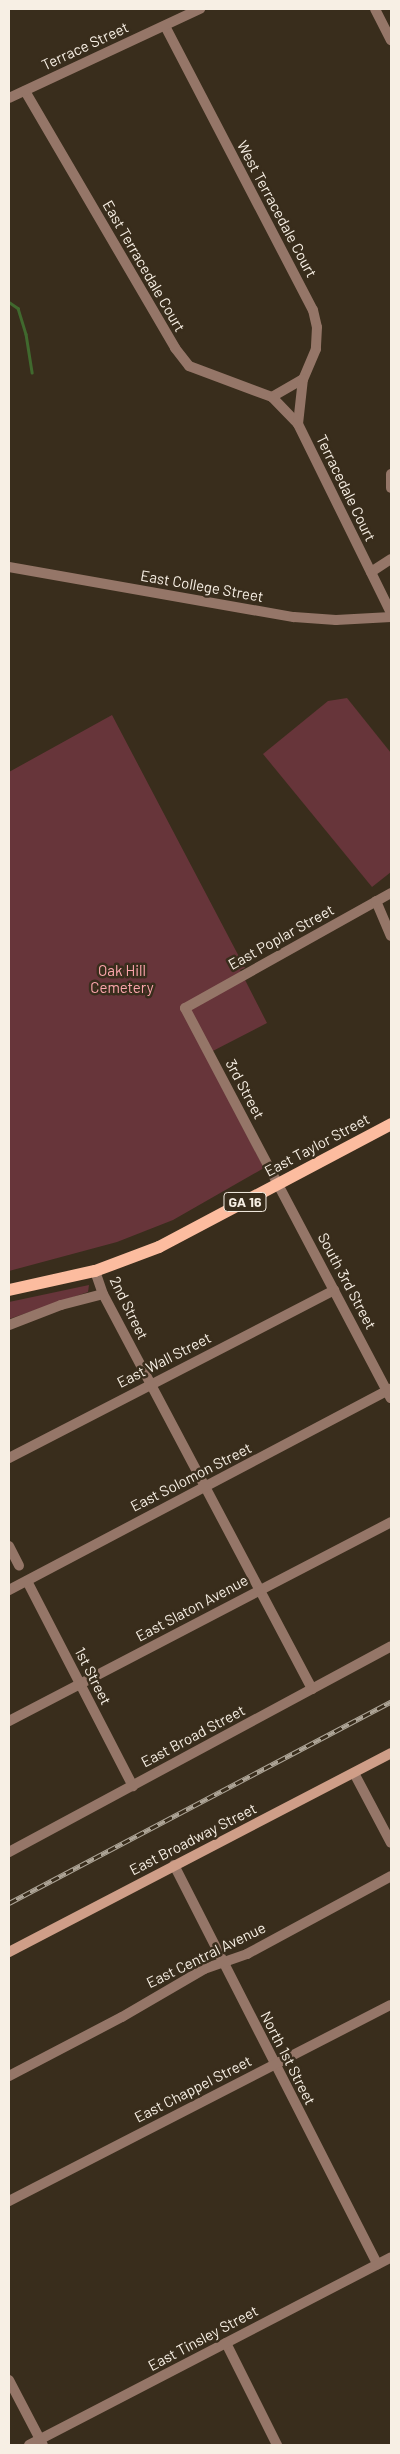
<!DOCTYPE html>
<html>
<head>
<meta charset="utf-8">
<style>
  body { margin:0 }
  #map { position:relative; width:400px; height:2454px; overflow:hidden; background:#392d1c; font-family:Barlow,sans-serif }
  div>[style] { position:absolute }
  [style*='--x'] { left:calc(var(--x)*1px); top:calc(var(--y)*1px); width:calc(var(--w)*1px); rotate:calc(var(--a)*1deg) }
  .green>* { inset:0; background:#67353a }
  .stream>* { height:2.5px; margin:-1.25px; padding:0 1.25px; transform-origin:1.25px; border-radius:1.25px; background:#40692e }
  .minor>* { height:10px; margin:-5px; padding:0 5px; transform-origin:5px; border-radius:5px; background:#957668 }
  .secondary>* { height:10px; margin:-5px; padding:0 5px; transform-origin:5px; border-radius:5px; background:#cf9e88 }
  .primary>* { height:12px; margin:-6px; padding:0 6px; transform-origin:6px; border-radius:6px; background:#fcbc9f }
  .rail>* { height:4.5px; margin-top:-2.25px; transform-origin:0; background:repeating-linear-gradient(90deg,#392d1c 0 8px,#ada496 0 16px); box-sizing:border-box; border-block:1px solid #ada496 }
  span { translate:-50% -50%; white-space:nowrap; text-align:center; line-height:1.15; -webkit-text-stroke:5px #392d1c; paint-order:stroke }
  .shield-label span { padding:1px 4px; background:#392d1c; border:1px solid; border-radius:4px; -webkit-text-stroke-width:0 }
  .shield-label { font-size:14px; color:#f7efe4; font-weight:700 }
  .street-label { font-size:15px; color:#f7efe4 }
  .park-label { font-size:15px; color:#fea7ae }
  .frame { position:absolute; inset:0; border:10px solid #f7efe4; pointer-events:none }
</style>
</head>
<body>
<div id="map">
  <div class="green">
    <i style="clip-path:polygon(347px 698px,391px 753px,391px 872px,372px 887px,263px 754px,328px 701px)"></i>
    <i style="clip-path:polygon(112px 715px,245px 968px,240px 970px,267px 1023px,205px 1055px,264px 1168px,173px 1220px,117px 1242px,9px 1271px,9px 772px)"></i>
    <i style="clip-path:polygon(89px 1285px,88px 1292px,9px 1319px,9px 1302px)"></i>
  </div>
  <div class="stream">
    <i style="--x:9;--y:302;--w:11;--a:34"></i>
    <i style="--x:18;--y:308;--w:27;--a:73"></i>
    <i style="--x:26;--y:334;--w:39;--a:81"></i>
  </div>
  <div class="minor">
    <i style="--x:375;--y:9;--w:35;--a:63"></i>
    <i style="--x:165;--y:26;--w:320;--a:62.5"></i>
    <i style="--x:313;--y:310;--w:17;--a:77"></i>
    <i style="--x:317;--y:327;--w:22;--a:93"></i>
    <i style="--x:316;--y:349;--w:33;--a:113"></i>
    <i style="--x:303;--y:379;--w:36;--a:150"></i>
    <i style="--x:25;--y:91;--w:298;--a:59.7"></i>
    <i style="--x:175;--y:348;--w:23;--a:52"></i>
    <i style="--x:189;--y:366;--w:89;--a:20.5"></i>
    <i style="--x:272;--y:397;--w:37;--a:46"></i>
    <i style="--x:298;--y:424;--w:211;--a:63.8"></i>
    <i style="--x:9;--y:98;--w:211;--a:-25"></i>
    <i style="--x:298;--y:424;--w:45;--a:-83.7"></i>
    <i style="--x:391;--y:474;--w:14;--a:90"></i>
    <i style="--x:9;--y:567;--w:289;--a:10"></i>
    <i style="--x:294;--y:617;--w:42;--a:4.1"></i>
    <i style="--x:336;--y:620;--w:55;--a:-3.1"></i>
    <i style="--x:371;--y:572;--w:24;--a:-33"></i>
    <i style="--x:391;--y:893;--w:236;--a:150.8"></i>
    <i style="--x:185;--y:1008;--w:441;--a:62.2"></i>
    <i style="--x:376;--y:901;--w:38;--a:67"></i>
    <i style="--x:95;--y:1271;--w:24;--a:71"></i>
    <i style="--x:103;--y:1294;--w:447;--a:62.1"></i>
    <i style="--x:9;--y:1325;--w:56;--a:-21"></i>
    <i style="--x:61;--y:1305;--w:43;--a:-14.7"></i>
    <i style="--x:9;--y:1458;--w:366;--a:-27.3"></i>
    <i style="--x:9;--y:1546;--w:22;--a:63"></i>
    <i style="--x:27;--y:1581;--w:231;--a:62.7"></i>
    <i style="--x:9;--y:1590;--w:432;--a:-27.8"></i>
    <i style="--x:9;--y:1721;--w:431;--a:-27.5"></i>
    <i style="--x:354;--y:1773;--w:79;--a:62.1"></i>
    <i style="--x:9;--y:1852;--w:434;--a:-28.3"></i>
    <i style="--x:174;--y:1865;--w:448;--a:63"></i>
    <i style="--x:9;--y:2076;--w:127;--a:-27.6"></i>
    <i style="--x:122;--y:2017;--w:95;--a:-30.3"></i>
    <i style="--x:204;--y:1969;--w:46;--a:-19.2"></i>
    <i style="--x:247;--y:1954;--w:164;--a:-28.4"></i>
    <i style="--x:9;--y:2201;--w:429;--a:-27.2"></i>
    <i style="--x:226;--y:2343;--w:114;--a:63.4"></i>
    <i style="--x:9;--y:2380;--w:73;--a:62.4"></i>
    <i style="--x:29;--y:2445;--w:408;--a:-27.4"></i>
  </div>
  <div class="secondary">
    <i style="--x:9;--y:1952;--w:431;--a:-27.5"></i>
  </div>
  <div class="primary">
    <i style="--x:9;--y:1290;--w:88;--a:-12.5"></i>
    <i style="--x:95;--y:1271;--w:68;--a:-20.6"></i>
    <i style="--x:159;--y:1247;--w:263;--a:-27.9"></i>
  </div>
  <div class="rail">
    <i style="--x:9;--y:1903;--w:432;--a:-27.8"></i>
  </div>
  <div class="shield-label">
    <span style="left:245px;top:1202px">GA 16</span>
  </div>
  <div class="street-label">
    <span style="left:85px;top:46px;rotate:-25deg">Terrace Street</span>
    <span style="left:277px;top:209px;rotate:62deg">West Terracedale Court</span>
    <span style="left:144px;top:266px;rotate:60deg">East Terracedale Court</span>
    <span style="left:346px;top:488px;rotate:64deg">Terracedale Court</span>
    <span style="left:202px;top:586px;rotate:10deg">East College Street</span>
    <span style="left:281px;top:937px;rotate:-29deg">East Poplar Street</span>
    <span style="left:245px;top:1089px;rotate:62deg">3rd Street</span>
    <span style="left:317px;top:1145px;rotate:-28deg">East Taylor Street</span>
    <span style="left:347px;top:1281px;rotate:62deg">South 3rd Street</span>
    <span style="left:129px;top:1308px;rotate:64deg">2nd Street</span>
    <span style="left:164px;top:1360px;rotate:-27deg">East Wall Street</span>
    <span style="left:191px;top:1477px;rotate:-27deg">East Solomon Street</span>
    <span style="left:192px;top:1608px;rotate:-28deg">East Slaton Avenue</span>
    <span style="left:93px;top:1676px;rotate:63deg">1st Street</span>
    <span style="left:193px;top:1736px;rotate:-28deg">East Broad Street</span>
    <span style="left:193px;top:1839px;rotate:-27deg">East Broadway Street</span>
    <span style="left:206px;top:1955px;rotate:-26deg">East Central Avenue</span>
    <span style="left:288px;top:2058px;rotate:63deg">North 1st Street</span>
    <span style="left:193px;top:2089px;rotate:-27deg">East Chappel Street</span>
    <span style="left:203px;top:2338px;rotate:-28deg">East Tinsley Street</span>
  </div>
  <div class="park-label">
    <span style="left:122px;top:979px">Oak Hill<br>Cemetery</span>
  </div>
  <div class="frame"></div>
</div>
</body>
</html>
